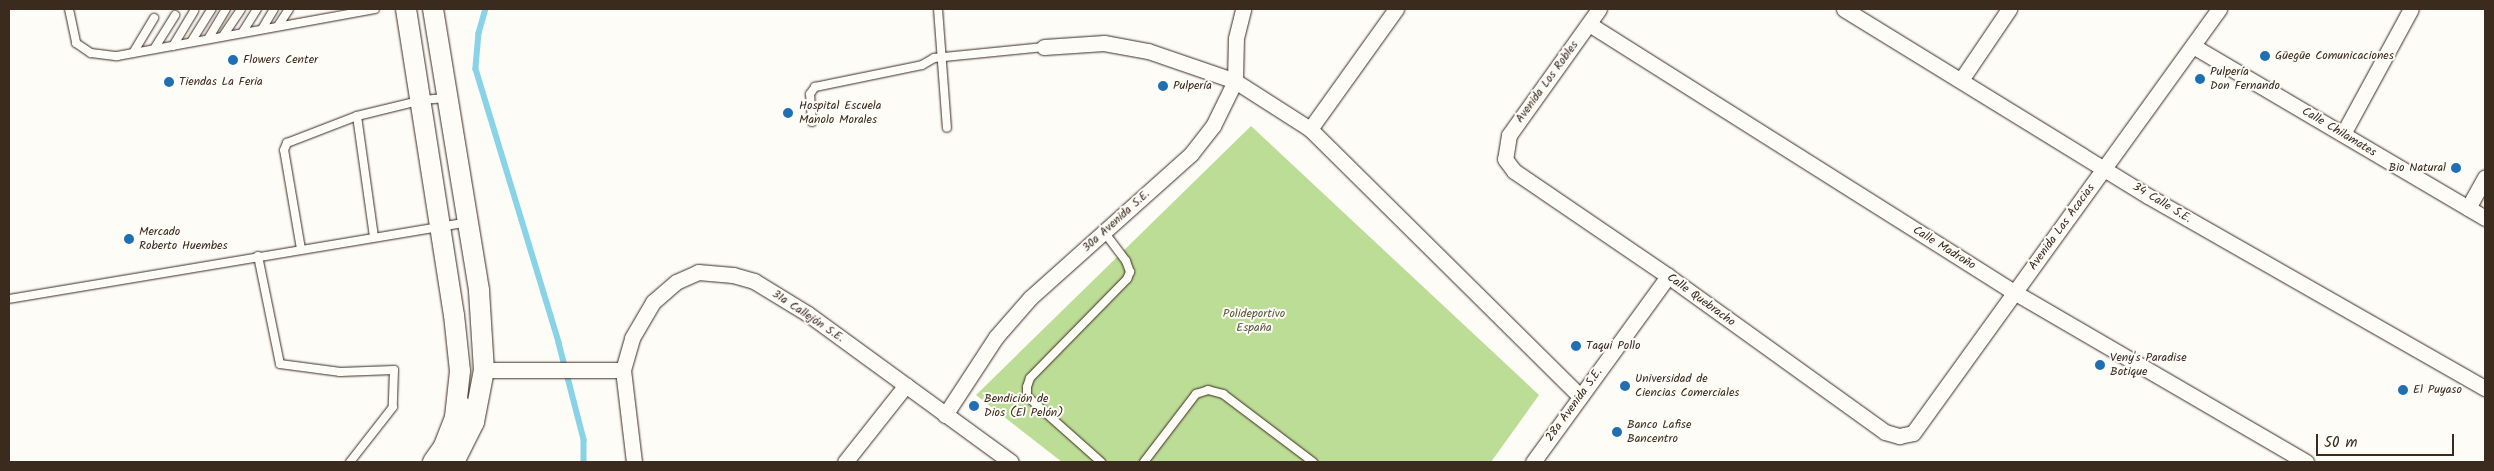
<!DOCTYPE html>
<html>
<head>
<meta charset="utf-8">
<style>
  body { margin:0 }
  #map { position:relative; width:2494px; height:471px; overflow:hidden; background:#fdfcf7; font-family:Kalam,sans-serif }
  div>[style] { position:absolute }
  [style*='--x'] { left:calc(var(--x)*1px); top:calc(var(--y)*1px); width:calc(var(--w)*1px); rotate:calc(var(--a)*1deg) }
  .green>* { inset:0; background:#bcdd96 }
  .stream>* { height:5.5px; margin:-2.75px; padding:0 2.75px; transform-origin:2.75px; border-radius:2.75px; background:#88d3e8 }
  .roads { filter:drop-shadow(0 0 1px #3b2a1e) drop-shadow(0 0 1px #3b2a1e) }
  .lane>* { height:8px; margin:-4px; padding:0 4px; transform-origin:4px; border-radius:4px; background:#fdfcf7 }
  .street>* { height:15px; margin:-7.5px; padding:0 7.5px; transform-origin:7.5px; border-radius:7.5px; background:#fdfcf7 }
  .secondary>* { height:20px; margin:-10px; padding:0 10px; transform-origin:10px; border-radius:10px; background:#fdfcf7 }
  .dots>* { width:14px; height:14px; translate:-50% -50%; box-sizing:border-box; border:2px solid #fdfcf7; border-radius:50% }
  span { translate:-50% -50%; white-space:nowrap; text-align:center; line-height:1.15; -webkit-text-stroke:4px #fdfcf7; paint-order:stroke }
  .poi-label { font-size:12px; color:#3b2a1e }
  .left { translate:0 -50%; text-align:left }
  .right { translate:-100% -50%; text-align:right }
  .street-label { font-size:12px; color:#3b2a1e }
  .park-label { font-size:12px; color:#5b573c }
  .frame { position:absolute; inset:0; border:10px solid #3b2a1e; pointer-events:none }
  .scale { position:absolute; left:2316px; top:434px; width:138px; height:22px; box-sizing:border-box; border:2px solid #3b2a1e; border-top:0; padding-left:6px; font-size:15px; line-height:18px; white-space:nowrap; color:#3b2a1e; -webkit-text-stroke:4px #fdfcf7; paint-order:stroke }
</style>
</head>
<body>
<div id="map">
  <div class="green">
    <i style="clip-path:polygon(1251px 126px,1539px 395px,1491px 462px,1062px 462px,976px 395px)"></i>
  </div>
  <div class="stream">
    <i style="--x:486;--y:9;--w:25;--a:106"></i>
    <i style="--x:479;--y:33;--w:36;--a:95"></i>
    <i style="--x:476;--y:69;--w:286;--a:73.1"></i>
    <i style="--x:559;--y:343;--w:100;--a:75.5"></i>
    <i style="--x:584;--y:440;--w:22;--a:90"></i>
  </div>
  <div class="roads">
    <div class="lane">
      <i style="--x:69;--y:9;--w:35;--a:78"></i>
      <i style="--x:76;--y:43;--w:18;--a:34"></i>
      <i style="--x:91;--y:53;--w:26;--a:7"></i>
      <i style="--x:117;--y:56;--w:262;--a:-10.3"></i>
      <i style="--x:938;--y:9;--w:119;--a:85.7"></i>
      <i style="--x:278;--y:26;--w:20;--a:-57"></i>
      <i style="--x:262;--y:29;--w:23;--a:-59"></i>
      <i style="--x:242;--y:33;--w:28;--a:-58"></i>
      <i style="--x:223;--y:36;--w:32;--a:-56"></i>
      <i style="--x:208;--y:39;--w:35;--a:-59"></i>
      <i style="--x:191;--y:42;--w:39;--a:-58"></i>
      <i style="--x:173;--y:46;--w:41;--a:-59"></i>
      <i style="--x:154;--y:49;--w:40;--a:-58"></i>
      <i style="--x:133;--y:53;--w:41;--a:-59"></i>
      <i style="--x:357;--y:116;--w:122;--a:82"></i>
      <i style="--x:812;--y:122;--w:28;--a:-94"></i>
      <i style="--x:810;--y:94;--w:9;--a:-54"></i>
      <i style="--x:815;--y:87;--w:109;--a:-11.6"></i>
      <i style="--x:922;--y:65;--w:14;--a:-30"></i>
      <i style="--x:934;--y:58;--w:111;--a:-5.7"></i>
      <i style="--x:301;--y:249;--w:100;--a:-99.7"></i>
      <i style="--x:284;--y:150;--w:8;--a:-67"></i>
      <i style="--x:287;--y:143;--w:75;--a:-21.1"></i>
      <i style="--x:357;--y:116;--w:67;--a:-13.8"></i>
      <i style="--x:422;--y:100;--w:24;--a:-5"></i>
      <i style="--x:258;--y:256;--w:110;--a:78.5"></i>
      <i style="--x:280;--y:364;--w:61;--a:7.6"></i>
      <i style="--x:340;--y:372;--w:54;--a:-2.1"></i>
      <i style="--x:394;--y:370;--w:37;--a:92"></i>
      <i style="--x:393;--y:407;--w:70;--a:128"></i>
      <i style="--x:9;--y:299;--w:464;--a:-9.5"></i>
      <i style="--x:1101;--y:462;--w:99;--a:-138.3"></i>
      <i style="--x:1027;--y:396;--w:9;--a:-90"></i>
      <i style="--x:1027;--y:387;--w:9;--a:-72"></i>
      <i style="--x:1030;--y:378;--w:139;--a:-45.6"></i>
      <i style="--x:1127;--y:279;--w:8;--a:-67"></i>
      <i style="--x:1130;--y:272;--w:12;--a:-110"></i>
      <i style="--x:1126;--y:261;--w:36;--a:-127"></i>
      <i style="--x:1144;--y:462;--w:86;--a:-52.6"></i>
      <i style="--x:1196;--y:394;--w:13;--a:-18"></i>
      <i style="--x:1208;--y:390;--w:16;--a:15"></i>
      <i style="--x:1223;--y:394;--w:113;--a:37.1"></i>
    </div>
    <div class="street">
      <i style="--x:1599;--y:9;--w:155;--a:125.5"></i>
      <i style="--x:1509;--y:135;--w:24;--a:99"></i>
      <i style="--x:1505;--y:159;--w:15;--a:53"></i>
      <i style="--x:1514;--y:171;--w:186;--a:34.3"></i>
      <i style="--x:1668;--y:276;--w:267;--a:35.7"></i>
      <i style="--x:1885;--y:432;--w:15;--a:16"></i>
      <i style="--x:1899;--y:436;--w:14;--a:-12"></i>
      <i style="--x:1913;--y:433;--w:523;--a:-54.18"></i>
      <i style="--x:1844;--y:9;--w:357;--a:31.6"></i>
      <i style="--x:2148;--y:196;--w:388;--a:29.7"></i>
      <i style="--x:1589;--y:24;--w:502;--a:32.24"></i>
      <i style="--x:2014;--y:292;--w:338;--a:30.2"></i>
      <i style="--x:2193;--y:46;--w:339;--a:30.5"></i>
      <i style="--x:1044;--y:47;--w:60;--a:-3.8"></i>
      <i style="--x:1104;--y:43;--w:45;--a:10.3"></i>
      <i style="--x:1148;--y:51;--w:92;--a:19"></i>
      <i style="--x:1235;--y:81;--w:89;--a:32.6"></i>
      <i style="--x:1310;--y:129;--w:380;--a:44.7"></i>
      <i style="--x:1961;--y:80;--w:86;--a:-55.9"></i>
      <i style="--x:1310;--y:129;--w:148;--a:-54.4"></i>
      <i style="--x:2343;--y:134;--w:142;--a:-61.5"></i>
      <i style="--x:2468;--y:208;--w:35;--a:-61"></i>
      <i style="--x:484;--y:370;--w:139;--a:0"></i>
      <i style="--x:945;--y:415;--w:93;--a:-56.8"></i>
      <i style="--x:996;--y:337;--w:52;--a:-48.9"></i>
      <i style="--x:1030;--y:298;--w:216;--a:-41.8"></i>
      <i style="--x:1191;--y:154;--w:36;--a:-52"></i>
      <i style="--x:1213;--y:126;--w:50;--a:-63.9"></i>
      <i style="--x:1235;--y:81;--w:43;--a:-88.7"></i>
      <i style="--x:1236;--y:38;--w:30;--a:-76"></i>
      <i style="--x:634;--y:462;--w:93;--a:-96.8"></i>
      <i style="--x:623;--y:370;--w:33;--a:-74"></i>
      <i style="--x:632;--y:338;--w:42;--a:-59.7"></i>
      <i style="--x:653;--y:302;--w:30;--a:-41"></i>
      <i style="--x:676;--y:282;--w:24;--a:-24"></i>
      <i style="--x:698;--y:272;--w:35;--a:5"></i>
      <i style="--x:733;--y:275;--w:22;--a:16"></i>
      <i style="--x:754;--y:281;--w:63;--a:31.4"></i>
      <i style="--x:808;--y:314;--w:251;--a:36.1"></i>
      <i style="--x:845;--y:462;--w:98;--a:-51.6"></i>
      <i style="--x:1533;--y:462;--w:230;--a:-54"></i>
    </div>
    <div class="secondary">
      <i style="--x:406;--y:9;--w:310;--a:81.1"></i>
      <i style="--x:454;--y:315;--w:56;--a:83.9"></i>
      <i style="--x:460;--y:371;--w:46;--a:96.2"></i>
      <i style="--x:433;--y:9;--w:286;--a:80.7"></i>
      <i style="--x:479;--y:291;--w:79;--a:86.4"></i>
      <i style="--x:484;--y:370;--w:53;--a:100.9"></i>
      <i style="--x:474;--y:422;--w:45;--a:116.6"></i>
      <i style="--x:433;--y:462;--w:19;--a:-55"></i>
      <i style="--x:444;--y:446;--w:44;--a:-68.7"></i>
    </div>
  </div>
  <div class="dots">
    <i style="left:2265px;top:56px;background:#1f6fb2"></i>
    <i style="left:233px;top:60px;background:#1f6fb2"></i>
    <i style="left:2200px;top:79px;background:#1f6fb2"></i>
    <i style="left:169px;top:82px;background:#1f6fb2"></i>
    <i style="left:1163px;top:86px;background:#1f6fb2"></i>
    <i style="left:788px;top:113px;background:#1f6fb2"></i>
    <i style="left:2456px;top:168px;background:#1f6fb2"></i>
    <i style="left:129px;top:239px;background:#1f6fb2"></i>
    <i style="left:1576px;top:346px;background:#1f6fb2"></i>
    <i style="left:2100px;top:365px;background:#1f6fb2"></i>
    <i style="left:1625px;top:386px;background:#1f6fb2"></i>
    <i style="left:2403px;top:390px;background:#1f6fb2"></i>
    <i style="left:974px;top:406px;background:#1f6fb2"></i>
    <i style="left:1617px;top:432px;background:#1f6fb2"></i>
  </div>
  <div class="poi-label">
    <span class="left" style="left:2275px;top:56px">Güegüe Comunicaciones</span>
    <span class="left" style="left:243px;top:60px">Flowers Center</span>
    <span class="left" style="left:2210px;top:79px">Pulpería<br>Don Fernando</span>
    <span class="left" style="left:179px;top:82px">Tiendas La Feria</span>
    <span class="left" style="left:1173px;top:86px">Pulpería</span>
    <span class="left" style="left:799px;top:113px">Hospital Escuela<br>Manolo Morales</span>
    <span class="right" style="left:2446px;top:168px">Bio Natural</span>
    <span class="left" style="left:139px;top:239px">Mercado<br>Roberto Huembes</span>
    <span class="left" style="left:1586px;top:346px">Taqui Pollo</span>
    <span class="left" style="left:2110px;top:365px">Veny's Paradise<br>Botique</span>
    <span class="left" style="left:1635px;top:386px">Universidad de<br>Ciencias Comerciales</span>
    <span class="left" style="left:2413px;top:390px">El Puyaso</span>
    <span class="left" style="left:984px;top:406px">Bendición de<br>Dios (El Pelón)</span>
    <span class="left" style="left:1627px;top:432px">Banco Lafise<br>Bancentro</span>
  </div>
  <div class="street-label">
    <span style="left:1547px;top:82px;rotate:-54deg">Avenida Los Robles</span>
    <span style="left:2339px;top:132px;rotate:31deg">Calle Chilamates</span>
    <span style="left:2162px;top:203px;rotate:31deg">34 Calle S.E.</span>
    <span style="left:1116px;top:221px;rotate:-42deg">30a Avenida S.E.</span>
    <span style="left:2062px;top:227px;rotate:-54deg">Avenida Las Acacias</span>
    <span style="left:1944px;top:248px;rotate:32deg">Calle Madroño</span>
    <span style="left:1701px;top:300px;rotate:36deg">Calle Quebracho</span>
    <span style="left:808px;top:316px;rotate:34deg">31a Callejón S.E.</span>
    <span style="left:1574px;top:405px;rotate:-54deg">28a Avenida S.E.</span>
  </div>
  <div class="park-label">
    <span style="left:1254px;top:321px">Polideportivo<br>España</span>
  </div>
  <div class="frame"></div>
  <div class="scale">50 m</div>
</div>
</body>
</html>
